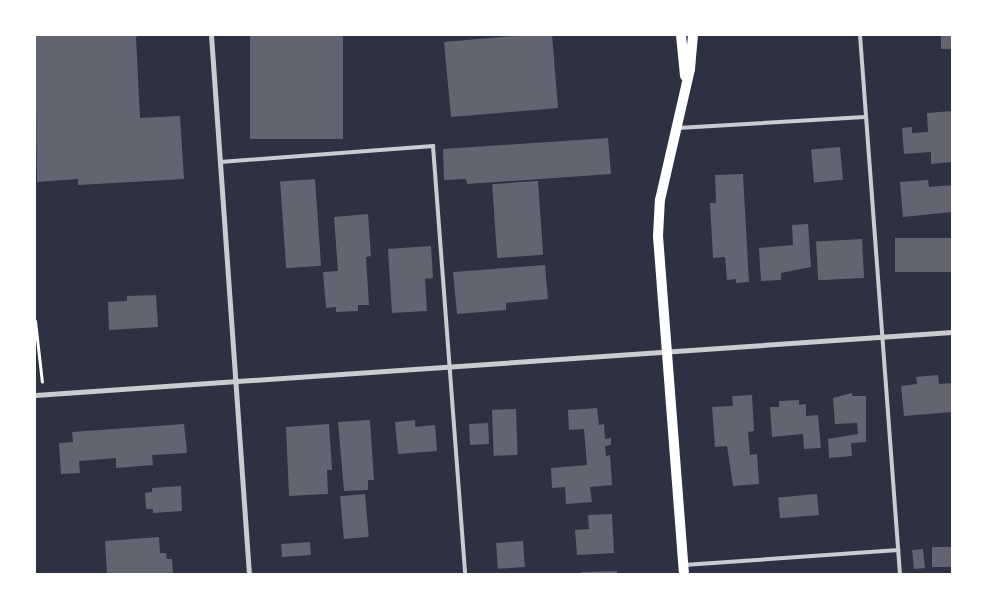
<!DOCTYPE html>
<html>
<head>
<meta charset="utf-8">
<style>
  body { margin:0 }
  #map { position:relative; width:987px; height:609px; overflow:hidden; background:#2d3142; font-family:"Roboto Condensed",sans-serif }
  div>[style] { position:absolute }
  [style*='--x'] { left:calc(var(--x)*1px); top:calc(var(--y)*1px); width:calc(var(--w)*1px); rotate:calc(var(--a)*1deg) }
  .building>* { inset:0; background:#626471; transform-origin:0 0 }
  .path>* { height:3px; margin:-1.5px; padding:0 1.5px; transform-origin:1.5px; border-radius:1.5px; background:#fff }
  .service>* { height:4px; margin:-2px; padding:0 2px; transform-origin:2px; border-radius:2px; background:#caccd0 }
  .minor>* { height:5px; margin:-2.5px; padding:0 2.5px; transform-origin:2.5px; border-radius:2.5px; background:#caccd0 }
  .secondary>* { height:10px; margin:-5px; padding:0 5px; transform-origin:5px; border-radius:5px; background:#fff }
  span { translate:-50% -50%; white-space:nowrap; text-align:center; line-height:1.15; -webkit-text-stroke:4px #fff; paint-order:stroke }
  .frame { position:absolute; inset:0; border:36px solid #fff; pointer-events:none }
</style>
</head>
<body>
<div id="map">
  <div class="building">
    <i style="clip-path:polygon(35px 35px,141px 35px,136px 37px,140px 118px,180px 116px,184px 179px,78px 185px,78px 179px,37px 182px)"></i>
    <i style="left:250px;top:35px;width:93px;height:104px"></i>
    <i style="clip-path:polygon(525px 35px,552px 35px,558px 108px,451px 117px,444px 42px)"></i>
    <i style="left:941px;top:35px;width:11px;height:14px"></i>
    <i style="clip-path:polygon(952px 111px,952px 162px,931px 164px,931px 152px,904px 154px,902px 128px,912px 127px,912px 133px,928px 132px,927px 113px)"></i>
    <i style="clip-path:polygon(608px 138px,611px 174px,467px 184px,466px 179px,444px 180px,443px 149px)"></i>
    <i style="left:840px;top:147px;width:33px;height:29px;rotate:85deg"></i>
    <i style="clip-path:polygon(743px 174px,749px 282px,736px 283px,736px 279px,727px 280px,725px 257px,713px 258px,710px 203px,716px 203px,715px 175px)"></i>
    <i style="left:315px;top:179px;width:87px;height:35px;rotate:86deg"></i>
    <i style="clip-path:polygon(928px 180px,929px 187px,952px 185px,952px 212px,903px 217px,900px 182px)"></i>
    <i style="left:538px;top:181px;width:74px;height:46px;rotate:86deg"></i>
    <i style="clip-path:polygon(368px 214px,371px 256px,366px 257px,369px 305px,358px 305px,358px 311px,336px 312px,336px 307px,326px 308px,323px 272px,338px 271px,334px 217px)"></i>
    <i style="clip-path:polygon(808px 224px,811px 267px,781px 273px,781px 280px,761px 281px,759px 248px,793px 245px,792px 225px)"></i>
    <i style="left:952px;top:238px;width:34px;height:57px;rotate:90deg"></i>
    <i style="left:862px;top:239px;width:39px;height:46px;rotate:87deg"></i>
    <i style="clip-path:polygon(431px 246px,433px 278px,425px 279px,427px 311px,392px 313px,388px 249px)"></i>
    <i style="clip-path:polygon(545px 265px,548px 299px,506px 303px,506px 310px,457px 314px,453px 272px)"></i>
    <i style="clip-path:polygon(156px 295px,158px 327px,109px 330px,108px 302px,127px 301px,127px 296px)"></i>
    <i style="clip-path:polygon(938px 375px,939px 384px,952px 383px,952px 412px,904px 416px,901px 386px,917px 384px,916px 377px)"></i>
    <i style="clip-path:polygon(852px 393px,852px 396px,866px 396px,866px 442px,851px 443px,852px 456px,829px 458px,828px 439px,858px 434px,857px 423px,835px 424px,833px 398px)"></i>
    <i style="clip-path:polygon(752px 395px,754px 431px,748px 432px,750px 455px,757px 454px,759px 484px,733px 486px,727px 446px,715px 447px,712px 407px,733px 406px,732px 396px)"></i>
    <i style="clip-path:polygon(799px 400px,799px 405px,806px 404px,806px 416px,818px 415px,821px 448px,804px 449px,803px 434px,772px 437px,770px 407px,779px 407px,779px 401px)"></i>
    <i style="clip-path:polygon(597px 408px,599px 425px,604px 424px,605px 439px,611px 438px,611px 445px,605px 446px,606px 456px,610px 455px,612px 485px,590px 487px,592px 502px,566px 504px,565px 487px,552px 488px,551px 468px,587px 465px,584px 429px,569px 430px,568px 410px)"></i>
    <i style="left:516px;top:409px;width:46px;height:24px;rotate:88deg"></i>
    <i style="clip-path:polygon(370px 420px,374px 480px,368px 480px,368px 490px,344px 491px,338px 422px)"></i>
    <i style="clip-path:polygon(415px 420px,415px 427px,435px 425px,437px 451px,398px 454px,395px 422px)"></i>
    <i style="left:488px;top:423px;width:21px;height:19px;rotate:87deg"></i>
    <i style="clip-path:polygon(184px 424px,187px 453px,152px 455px,153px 465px,116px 468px,116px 458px,79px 461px,80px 473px,61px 474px,59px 443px,73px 442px,72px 432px)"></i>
    <i style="clip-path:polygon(329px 424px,332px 470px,327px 470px,328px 494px,289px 496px,286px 427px)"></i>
    <i style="clip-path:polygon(181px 486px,182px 511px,153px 513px,153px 509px,146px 509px,145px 493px,152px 492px,152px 488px)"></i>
    <i style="left:365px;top:494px;width:43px;height:25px;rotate:85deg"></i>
    <i style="left:817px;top:494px;width:21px;height:39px;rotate:85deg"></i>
    <i style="clip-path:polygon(612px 514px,614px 553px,577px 555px,575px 530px,589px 529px,588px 515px)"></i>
    <i style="clip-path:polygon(159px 537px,160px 553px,166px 553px,167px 559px,172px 559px,173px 574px,107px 574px,105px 541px)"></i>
    <i style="left:523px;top:541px;width:26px;height:27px;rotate:86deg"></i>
    <i style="left:310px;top:542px;width:13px;height:29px;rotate:86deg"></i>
    <i style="left:952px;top:547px;width:20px;height:20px;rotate:90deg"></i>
    <i style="left:923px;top:549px;width:19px;height:11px;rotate:84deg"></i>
    <i style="clip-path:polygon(617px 571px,617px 574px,581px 574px,581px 572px)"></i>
  </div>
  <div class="path">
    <i style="--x:35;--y:321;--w:61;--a:83.5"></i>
  </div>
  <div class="service">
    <i style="--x:860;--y:35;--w:540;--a:85.76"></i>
    <i style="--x:678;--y:128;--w:187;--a:-3.4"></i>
    <i style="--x:220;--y:162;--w:214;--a:-4.3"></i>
    <i style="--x:433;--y:146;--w:429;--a:85.7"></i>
    <i style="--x:684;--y:565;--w:215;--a:-4"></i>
  </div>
  <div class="minor">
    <i style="--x:211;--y:35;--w:540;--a:85.97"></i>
    <i style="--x:35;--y:395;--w:919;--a:-3.93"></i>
  </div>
  <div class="secondary">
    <i style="--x:681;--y:35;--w:41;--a:84.4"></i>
    <i style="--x:684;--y:574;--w:339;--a:-94.4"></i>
    <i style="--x:658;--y:236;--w:36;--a:-87"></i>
    <i style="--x:660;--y:200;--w:134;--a:-77.1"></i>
    <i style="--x:690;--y:69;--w:34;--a:-85"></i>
  </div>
  <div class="frame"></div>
</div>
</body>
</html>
